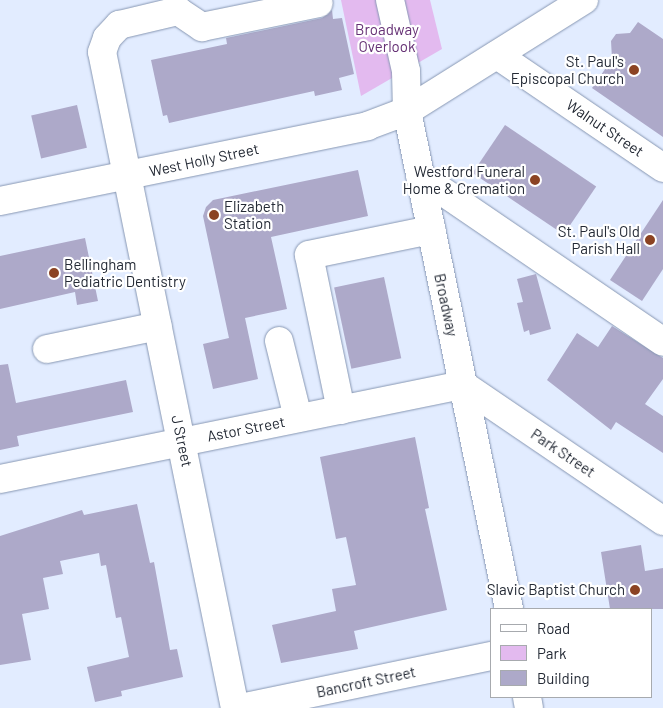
<!DOCTYPE html>
<html>
<head>
<meta charset="utf-8">
<style>
  body { margin:0 }
  #map { position:relative; width:663px; height:708px; overflow:hidden; background:#e2ecff; font-family:Barlow,sans-serif }
  div>[style] { position:absolute }
  [style*='--x'] { left:calc(var(--x)*1px); top:calc(var(--y)*1px); width:calc(var(--w)*1px); rotate:calc(var(--a)*1deg) }
  .green>* { inset:0; background:#e3baef }
  .building>* { inset:0; background:#ada9c9; transform-origin:0 0 }
  .roads { filter:drop-shadow(0 0 1px #8797b3) drop-shadow(0 0 1px #8797b3) }
  .minor>* { height:28px; margin:-14px; padding:0 14px; transform-origin:14px; border-radius:14px; background:#fff }
  .major>* { height:28px; margin:-14px; padding:0 14px; transform-origin:14px; border-radius:14px; background:#fff }
  .dots>* { width:14px; height:14px; translate:-50% -50%; box-sizing:border-box; border:2px solid #fff; border-radius:50% }
  span { translate:-50% -50%; white-space:nowrap; text-align:center; line-height:1.15; -webkit-text-stroke:4.5px #fff; paint-order:stroke }
  .park-label { font-size:15px; color:#653074 }
  .poi-label { font-size:15px; color:#242a35 }
  .right { translate:-100% -50%; text-align:right }
  .left { translate:0 -50%; text-align:left }
  .street-label { font-size:15px; color:#242a35 }
  .legend { position:absolute; left:490px; top:608px; width:162px; height:90px; box-sizing:border-box; background:#fff; border:1px solid #a7aaae; margin:0; padding:6px 9px; list-style:none; font-size:15px; color:#242a35 }
  .legend li { display:flex; align-items:center; gap:10px; height:25px }
  .legend b { width:25px; border:1px solid #a7aaae }
</style>
</head>
<body>
<div id="map">
  <div class="green">
    <i style="clip-path:polygon(341px 0,430px 0,442px 49px,361px 96px)"></i>
  </div>
  <div class="building">
    <i style="clip-path:polygon(332px 10px,333px 19px,342px 18px,354px 74px,339px 78px,342px 90px,315px 96px,314px 91px,169px 123px,167px 115px,163px 116px,151px 60px,227px 44px,226px 38px,322px 18px)"></i>
    <i style="clip-path:polygon(638px 22px,663px 39px,663px 137px,592px 88px,612px 59px,611px 41px,616px 34px,630px 33px)"></i>
    <i style="left:77px;top:105px;width:44px;height:47px;rotate:77deg"></i>
    <i style="left:505px;top:125px;width:110px;height:58px;rotate:34deg"></i>
    <i style="clip-path:polygon(358px 170px,368px 216px,271px 237px,287px 309px,245px 318px,258px 379px,213px 389px,203px 344px,229px 338px,203px 216px,206px 207px,213px 200px)"></i>
    <i style="clip-path:polygon(663px 200px,663px 269px,642px 301px,610px 280px)"></i>
    <i style="clip-path:polygon(85px 238px,98px 301px,77px 305px,75px 292px,0 309px,0 256px)"></i>
    <i style="clip-path:polygon(536px 274px,551px 329px,530px 335px,529px 330px,524px 332px,517px 303px,523px 302px,517px 279px)"></i>
    <i style="left:384px;top:277px;width:83px;height:51px;rotate:78deg"></i>
    <i style="clip-path:polygon(612px 326px,663px 358px,663px 379px,645px 404px,663px 416px,663px 453px,616px 422px,611px 430px,547px 380px,577px 333px,598px 347px)"></i>
    <i style="clip-path:polygon(8px 364px,16px 403px,126px 380px,133px 412px,17px 436px,19px 446px,0 450px,0 365px)"></i>
    <i style="clip-path:polygon(415px 437px,429px 508px,425px 509px,447px 610px,354px 631px,358px 649px,281px 663px,272px 625px,336px 611px,332px 589px,356px 585px,346px 537px,336px 539px,320px 457px)"></i>
    <i style="clip-path:polygon(137px 504px,150px 563px,154px 562px,170px 650px,177px 649px,183px 677px,121px 691px,122px 696px,95px 702px,87px 667px,129px 657px,121px 617px,116px 618px,106px 565px,101px 566px,99px 553px,60px 561px,63px 574px,43px 578px,49px 609px,22px 614px,31px 660px,0 665px,0 536px,82px 510px,84px 515px)"></i>
    <i style="clip-path:polygon(641px 545px,645px 571px,663px 568px,663px 609px,610px 609px,601px 552px)"></i>
  </div>
  <div class="roads">
    <div class="minor">
      <i style="--x:390;--y:0;--w:73;--a:77.3"></i>
      <i style="--x:406;--y:71;--w:40;--a:88.6"></i>
      <i style="--x:407;--y:111;--w:508;--a:78.42"></i>
      <i style="--x:497;--y:55;--w:201;--a:34.2"></i>
      <i style="--x:420;--y:176;--w:294;--a:34.3"></i>
      <i style="--x:279;--y:341;--w:79;--a:76.1"></i>
      <i style="--x:47;--y:349;--w:113;--a:-11.7"></i>
      <i style="--x:341;--y:410;--w:158;--a:-101.7"></i>
      <i style="--x:309;--y:255;--w:125;--a:-11.6"></i>
      <i style="--x:0;--y:479;--w:472;--a:-11.5"></i>
      <i style="--x:463;--y:385;--w:242;--a:34.2"></i>
      <i style="--x:527;--y:697;--w:11;--a:80"></i>
      <i style="--x:235;--y:708;--w:669;--a:-101.46"></i>
      <i style="--x:102;--y:52;--w:15;--a:-70"></i>
      <i style="--x:107;--y:38;--w:18;--a:-47"></i>
      <i style="--x:119;--y:25;--w:61;--a:-13.3"></i>
      <i style="--x:178;--y:11;--w:29;--a:34"></i>
      <i style="--x:202;--y:27;--w:119;--a:-11.6"></i>
      <i style="--x:240;--y:708;--w:257;--a:-11.7"></i>
    </div>
    <div class="major">
      <i style="--x:0;--y:201;--w:375;--a:-11.5"></i>
      <i style="--x:367;--y:126;--w:43;--a:-20.6"></i>
      <i style="--x:407;--y:111;--w:209;--a:-32.1"></i>
    </div>
  </div>
  <div class="dots">
    <i style="left:634px;top:70px;background:#8b4323"></i>
    <i style="left:535px;top:180px;background:#8b4323"></i>
    <i style="left:214px;top:215px;background:#8b4323"></i>
    <i style="left:650px;top:240px;background:#8b4323"></i>
    <i style="left:54px;top:273px;background:#8b4323"></i>
    <i style="left:635px;top:590px;background:#8b4323"></i>
  </div>
  <div class="park-label">
    <span style="left:387px;top:38px">Broadway<br>Overlook</span>
  </div>
  <div class="poi-label">
    <span class="right" style="left:624px;top:70px">St. Paul's<br>Episcopal Church</span>
    <span class="right" style="left:525px;top:180px">Westford Funeral<br>Home &amp; Cremation</span>
    <span class="left" style="left:224px;top:215px">Elizabeth<br>Station</span>
    <span class="right" style="left:640px;top:240px">St. Paul's Old<br>Parish Hall</span>
    <span class="left" style="left:64px;top:273px">Bellingham<br>Pediatric Dentistry</span>
    <span class="right" style="left:625px;top:590px">Slavic Baptist Church</span>
  </div>
  <div class="street-label">
    <span style="left:605px;top:128px;rotate:34deg">Walnut Street</span>
    <span style="left:204px;top:160px;rotate:-12deg">West Holly Street</span>
    <span style="left:446px;top:305px;rotate:78deg">Broadway</span>
    <span style="left:246px;top:429px;rotate:-11deg">Astor Street</span>
    <span style="left:182px;top:441px;rotate:78deg">J Street</span>
    <span style="left:563px;top:453px;rotate:34deg">Park Street</span>
    <span style="left:366px;top:682px;rotate:-12deg">Bancroft Street</span>
  </div>
  <ul class="legend">
  <li><b style="height:6px;background:#fff"></b>Road</li>
  <li><b style="height:14px;background:#e3baef"></b>Park</li>
  <li><b style="height:14px;background:#ada9c9"></b>Building</li>
  </ul>
</div>
</body>
</html>
